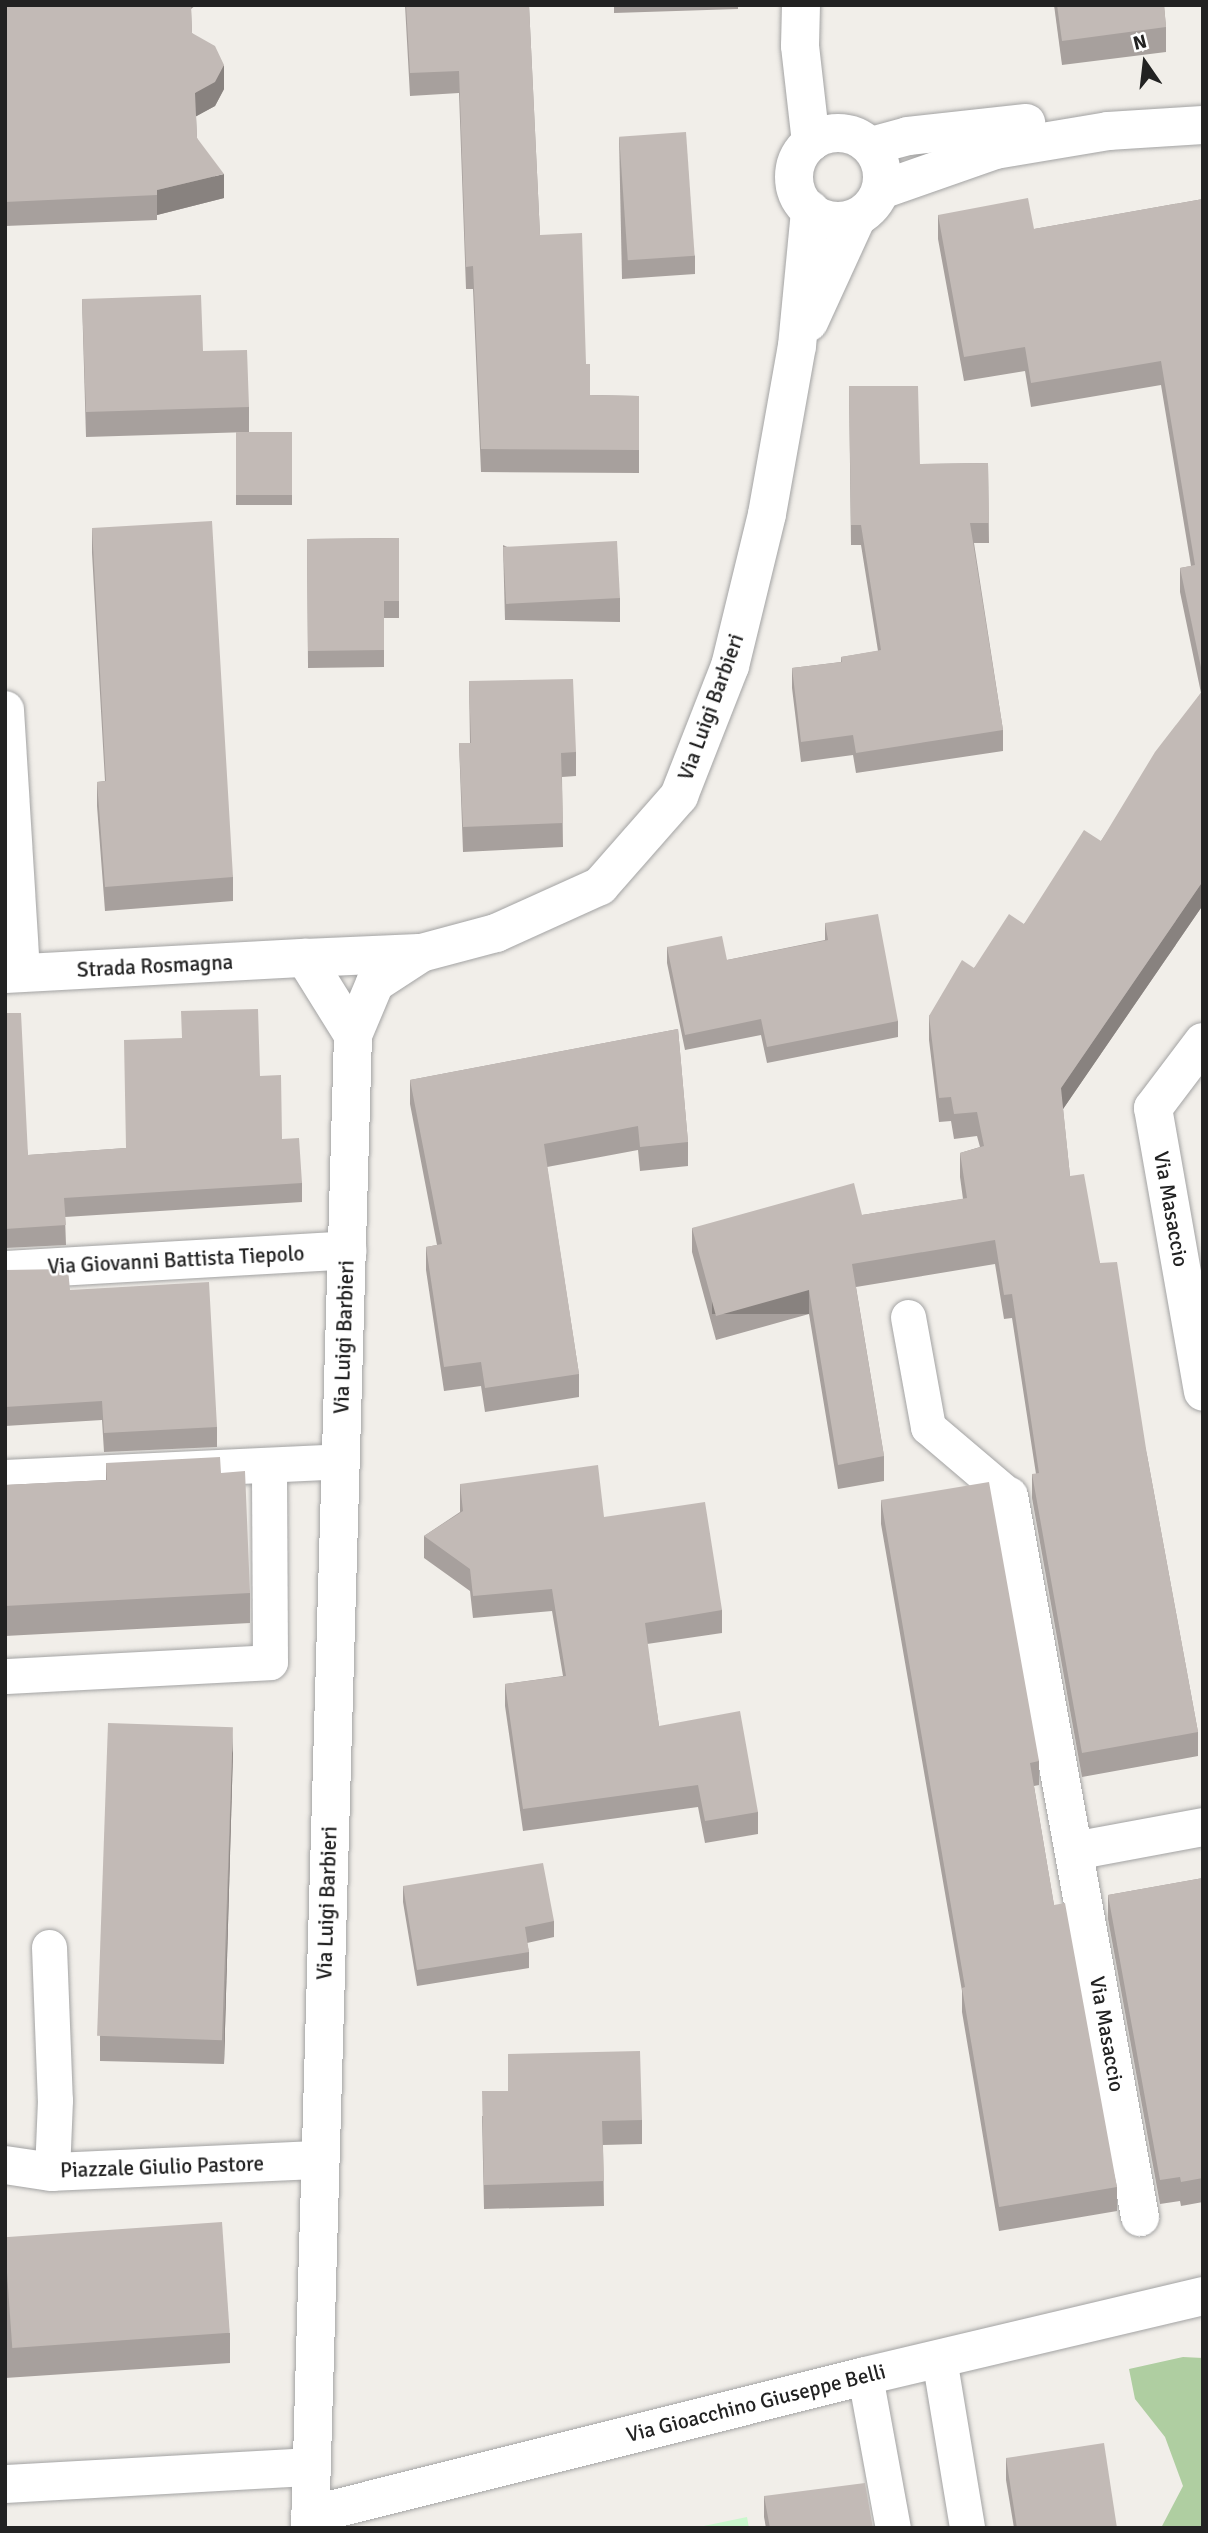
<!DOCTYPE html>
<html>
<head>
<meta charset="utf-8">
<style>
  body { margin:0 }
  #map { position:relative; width:1208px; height:2533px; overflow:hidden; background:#f1eee9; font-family:Signika,sans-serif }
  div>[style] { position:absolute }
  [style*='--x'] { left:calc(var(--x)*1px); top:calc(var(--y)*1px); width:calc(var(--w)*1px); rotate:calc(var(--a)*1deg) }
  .forest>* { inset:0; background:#afcea1 }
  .park>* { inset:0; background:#caf7cd }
  .roads { filter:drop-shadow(0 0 2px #a3a3a3) drop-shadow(0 0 2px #a3a3a3) }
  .service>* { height:35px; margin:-17.5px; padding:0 17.5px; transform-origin:17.5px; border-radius:17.5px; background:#fff }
  .minor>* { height:38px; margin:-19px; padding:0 19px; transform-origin:19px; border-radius:19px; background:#fff }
  .minor>.ring { margin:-19px; padding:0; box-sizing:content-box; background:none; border:38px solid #fff; border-radius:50% }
  .wall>* { inset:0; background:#a7a09d; transform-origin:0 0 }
  .shaded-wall>* { inset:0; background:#88827f; transform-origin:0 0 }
  .building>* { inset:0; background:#c2bab6; transform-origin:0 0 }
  span { translate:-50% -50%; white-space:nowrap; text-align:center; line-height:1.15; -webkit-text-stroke:5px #fff; paint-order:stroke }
  .street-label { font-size:21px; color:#222 }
  .frame { position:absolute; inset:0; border:7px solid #222; pointer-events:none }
  .north { position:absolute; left:1110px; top:28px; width:70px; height:70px; -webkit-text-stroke:5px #fff; paint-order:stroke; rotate:346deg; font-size:19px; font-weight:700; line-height:28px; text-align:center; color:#222 }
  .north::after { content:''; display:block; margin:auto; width:24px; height:32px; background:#222; clip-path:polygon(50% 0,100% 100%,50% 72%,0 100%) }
</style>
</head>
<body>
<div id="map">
  <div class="forest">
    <i style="clip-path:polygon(1183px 2357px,1203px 2358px,1203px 2528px,1161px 2528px,1183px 2486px,1165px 2437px,1135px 2399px,1129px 2369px)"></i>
  </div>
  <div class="park">
    <i style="clip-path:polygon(747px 2517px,749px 2528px,694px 2528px)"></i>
  </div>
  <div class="roads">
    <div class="service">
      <i style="--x:908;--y:1317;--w:112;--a:79.7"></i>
      <i style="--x:928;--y:1427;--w:106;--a:40.4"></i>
      <i style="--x:5;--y:1477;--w:335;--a:-2.7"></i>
      <i style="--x:5;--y:1676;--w:265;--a:-3"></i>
      <i style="--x:270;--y:1662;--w:196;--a:-90.3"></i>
      <i style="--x:49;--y:1947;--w:153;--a:87.8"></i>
      <i style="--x:55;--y:2100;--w:72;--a:92.4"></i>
      <i style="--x:939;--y:2358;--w:172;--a:80.6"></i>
      <i style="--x:865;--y:2376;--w:155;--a:79.6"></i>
    </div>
    <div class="minor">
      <i style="--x:801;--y:5;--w:41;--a:91.4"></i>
      <i style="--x:800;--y:46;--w:97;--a:83.5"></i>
      <i class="ring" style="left:794px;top:133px;width:50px;height:50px"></i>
      <i style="--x:871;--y:146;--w:38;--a:-15"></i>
      <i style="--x:908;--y:136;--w:119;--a:-6.3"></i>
      <i style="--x:881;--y:190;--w:121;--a:-19.3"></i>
      <i style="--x:995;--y:150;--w:115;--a:-9.5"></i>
      <i style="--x:1108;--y:131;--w:95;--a:-3.6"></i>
      <i style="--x:809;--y:322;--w:115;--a:-65.4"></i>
      <i style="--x:5;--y:710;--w:263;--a:86.5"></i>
      <i style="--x:5;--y:974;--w:300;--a:-3.1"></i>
      <i style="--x:353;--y:1035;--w:91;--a:-121.9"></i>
      <i style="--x:305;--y:958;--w:114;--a:-2.5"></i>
      <i style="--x:1203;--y:1042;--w:83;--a:127.1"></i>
      <i style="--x:1153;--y:1108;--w:288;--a:80"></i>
      <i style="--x:5;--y:1270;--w:343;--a:-3.3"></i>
      <i style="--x:1009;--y:1496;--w:733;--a:79.7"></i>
      <i style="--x:1074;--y:1851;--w:131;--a:-10.5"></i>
      <i style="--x:5;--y:2165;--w:48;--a:8.5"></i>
      <i style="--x:52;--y:2172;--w:267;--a:-2.6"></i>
      <i style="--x:5;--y:2484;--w:306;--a:-3.2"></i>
      <i style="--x:310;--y:2515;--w:572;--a:-14.06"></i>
      <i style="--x:865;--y:2376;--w:347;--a:-13.3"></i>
      <i style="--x:310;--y:2528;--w:1494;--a:-88.35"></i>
      <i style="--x:353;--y:1035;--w:56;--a:-67.1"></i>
      <i style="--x:375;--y:983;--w:55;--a:-33.1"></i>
      <i style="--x:421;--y:953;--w:78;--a:-14.9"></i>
      <i style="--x:496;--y:933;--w:114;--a:-24.3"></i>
      <i style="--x:600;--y:886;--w:120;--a:-48.7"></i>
      <i style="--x:679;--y:796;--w:140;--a:-68.6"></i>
      <i style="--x:730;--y:666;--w:156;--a:-76.3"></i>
      <i style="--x:767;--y:514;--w:171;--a:-79.9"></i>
      <i style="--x:797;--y:346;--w:137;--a:-84.5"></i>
    </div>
  </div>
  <div class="wall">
    <i style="clip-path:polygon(5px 5px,196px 5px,191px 9px,192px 33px,224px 89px,215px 106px,196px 116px,197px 138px,224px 198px,157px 215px,157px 220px,5px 226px)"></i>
    <i style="clip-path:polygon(405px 5px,529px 5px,540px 235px,586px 364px,590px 395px,639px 396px,639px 473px,481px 472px,473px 289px,466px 289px,459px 93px,410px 96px)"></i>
    <i style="clip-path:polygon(614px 5px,738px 5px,738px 9px,614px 13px)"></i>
    <i style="clip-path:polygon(1054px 5px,1164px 5px,1166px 27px,1166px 52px,1062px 65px)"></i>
    <i style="clip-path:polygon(619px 137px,695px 256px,695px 274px,622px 279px)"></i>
    <i style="clip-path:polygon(1203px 199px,1203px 905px,1063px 1109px,1070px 1176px,1100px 1263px,1147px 1455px,1198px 1732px,1198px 1756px,1082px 1777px,1032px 1498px,1032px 1474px,1036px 1474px,1012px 1318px,1004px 1319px,995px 1264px,856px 1287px,884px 1456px,884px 1481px,838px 1489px,809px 1314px,716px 1340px,692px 1252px,692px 1228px,862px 1215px,963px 1199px,960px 1177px,960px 1153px,980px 1147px,977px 1136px,954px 1139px,951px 1121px,939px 1122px,929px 1040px,929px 1016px,974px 968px,1024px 924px,1101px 841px,1201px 693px,1180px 592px,1180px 568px,1191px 566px,1161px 385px,1031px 407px,1025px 371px,964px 381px,938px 239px,938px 215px,1034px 229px)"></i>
    <i style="clip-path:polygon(82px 299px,203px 351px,249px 407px,249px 432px,86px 437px)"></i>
    <i style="clip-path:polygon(849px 386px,920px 464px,988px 463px,989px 543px,974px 543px,1003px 730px,1003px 751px,856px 773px,853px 755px,801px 762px,792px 688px,792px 668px,841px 662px,841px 657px,878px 651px,861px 545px,851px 545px)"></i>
    <i style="left:236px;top:432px;width:56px;height:73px"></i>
    <i style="clip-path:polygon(92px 528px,233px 877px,233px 901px,105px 911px,97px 806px,97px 782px,105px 781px,92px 553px)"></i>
    <i style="clip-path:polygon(399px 538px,399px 618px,384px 618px,384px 667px,308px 668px,307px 539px)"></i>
    <i style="clip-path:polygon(503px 545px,620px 598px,620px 622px,505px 620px)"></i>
    <i style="clip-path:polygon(469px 681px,576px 752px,576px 776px,562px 777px,563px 847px,463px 852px,459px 743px,470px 743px)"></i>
    <i style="clip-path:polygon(825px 923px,898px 1021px,898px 1037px,767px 1063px,761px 1035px,685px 1050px,667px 963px,667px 947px,727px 960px,825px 940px)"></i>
    <i style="clip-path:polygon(5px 1013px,28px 1155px,126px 1148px,260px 1076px,282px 1139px,302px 1183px,302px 1202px,65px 1217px,66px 1245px,5px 1248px)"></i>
    <i style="clip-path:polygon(678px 1029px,688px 1142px,688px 1166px,640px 1171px,638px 1150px,547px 1167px,579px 1374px,579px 1397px,485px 1412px,481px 1386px,444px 1391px,426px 1270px,426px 1247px,437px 1245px,410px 1104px,410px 1080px)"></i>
    <i style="clip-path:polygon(5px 1270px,70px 1290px,217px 1427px,217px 1447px,104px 1452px,102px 1420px,5px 1426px)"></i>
    <i style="clip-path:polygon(106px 1463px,221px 1473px,250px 1593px,250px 1623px,5px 1636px,5px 1485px,106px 1480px)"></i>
    <i style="clip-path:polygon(460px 1484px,604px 1517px,722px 1610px,722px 1633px,647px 1644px,659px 1726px,758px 1812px,758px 1834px,705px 1843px,698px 1807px,523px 1831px,505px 1706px,505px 1684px,563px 1676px,552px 1611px,473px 1618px,470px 1591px,424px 1558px,424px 1536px,460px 1512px)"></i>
    <i style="clip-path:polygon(881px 1500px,1039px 1761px,1039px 1785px,1034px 1786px,1054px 1905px,1117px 2187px,1117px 2211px,999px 2231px,962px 2012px,962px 1991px,881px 1524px)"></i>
    <i style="clip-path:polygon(233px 1751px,224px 2064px,100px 2061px,100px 2036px)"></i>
    <i style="clip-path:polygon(1203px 1878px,1203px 2202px,1181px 2206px,1180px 2201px,1160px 2204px,1108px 1919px,1108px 1895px)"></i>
    <i style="clip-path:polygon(403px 1886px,554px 1921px,554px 1937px,527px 1943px,529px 1952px,529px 1968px,417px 1986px,403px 1902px)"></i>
    <i style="clip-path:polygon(482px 2116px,642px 2120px,642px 2144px,603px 2145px,604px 2206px,484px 2209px)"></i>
    <i style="clip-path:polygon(5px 2237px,230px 2333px,230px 2363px,5px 2378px)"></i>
    <i style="clip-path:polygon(1006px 2458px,1117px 2528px,1014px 2528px,1006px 2480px)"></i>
    <i style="clip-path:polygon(764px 2496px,873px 2528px,766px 2528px,764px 2517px)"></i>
  </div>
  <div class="shaded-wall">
    <i style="clip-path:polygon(224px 65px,224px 89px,215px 106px,195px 117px,195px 93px)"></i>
    <i style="clip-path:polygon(224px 174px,224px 198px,157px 215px,157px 190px)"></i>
    <i style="clip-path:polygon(1203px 881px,1203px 905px,1061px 1112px,1061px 1088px)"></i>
    <i style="left:809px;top:1290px;width:24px;height:97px;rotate:90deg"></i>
    <i style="clip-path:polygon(233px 1727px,233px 1751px,224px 2064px,224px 2040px)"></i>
  </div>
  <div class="building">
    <i style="clip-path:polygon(5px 5px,191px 5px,192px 33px,215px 46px,224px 65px,215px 82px,195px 93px,197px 138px,224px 174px,157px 190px,157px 195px,5px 202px)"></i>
    <i style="clip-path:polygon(406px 5px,529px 5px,540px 235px,582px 233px,586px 364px,590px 364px,590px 395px,639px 396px,639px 450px,481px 449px,473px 266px,466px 267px,459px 71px,410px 73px)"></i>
    <i style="clip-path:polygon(1057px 5px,1164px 5px,1166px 27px,1062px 41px)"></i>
    <i style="left:686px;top:132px;width:124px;height:67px;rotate:86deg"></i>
    <i style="clip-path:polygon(1028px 198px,1034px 229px,1203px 199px,1203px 677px,1180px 568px,1195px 565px,1161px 361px,1031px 383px,1025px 347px,964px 357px,938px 215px)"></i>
    <i style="clip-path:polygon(201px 295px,203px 351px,247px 350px,249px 407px,86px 412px,82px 299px)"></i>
    <i style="clip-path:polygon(849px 386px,918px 386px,920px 464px,988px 463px,989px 523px,970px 523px,1003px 730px,856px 753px,853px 735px,801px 742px,792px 668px,842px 662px,841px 657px,881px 650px,861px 525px,851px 525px)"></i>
    <i style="left:236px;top:432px;width:56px;height:63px"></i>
    <i style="clip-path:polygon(212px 521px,233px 877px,105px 887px,97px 782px,106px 781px,92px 528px)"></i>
    <i style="clip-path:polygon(399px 538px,399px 601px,384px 601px,384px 650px,308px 651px,307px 539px)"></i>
    <i style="left:617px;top:541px;width:57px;height:114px;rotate:87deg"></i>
    <i style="clip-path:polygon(573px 679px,576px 752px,561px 753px,563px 823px,463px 827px,459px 743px,471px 743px,469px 681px)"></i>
    <i style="clip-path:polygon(1203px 690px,1203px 881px,1061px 1088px,1070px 1176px,1084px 1174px,1100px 1263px,1117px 1262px,1147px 1455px,1198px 1732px,1082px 1753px,1032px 1474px,1039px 1473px,1012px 1294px,1004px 1295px,995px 1240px,852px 1264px,884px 1456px,838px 1465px,809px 1290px,716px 1316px,692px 1228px,854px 1183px,862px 1215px,967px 1198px,960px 1153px,984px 1146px,977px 1112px,954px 1114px,951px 1097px,939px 1098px,929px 1016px,962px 960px,974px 968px,1009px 914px,1024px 924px,1084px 830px,1101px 841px,1155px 752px)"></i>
    <i style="clip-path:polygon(878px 914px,898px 1021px,767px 1047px,761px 1019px,685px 1035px,667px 947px,722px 936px,727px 960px,828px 940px,825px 923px)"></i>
    <i style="clip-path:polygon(258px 1009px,260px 1076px,281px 1075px,282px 1139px,299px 1138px,302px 1183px,64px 1198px,66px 1225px,5px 1229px,5px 1013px,21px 1013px,28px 1155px,126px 1148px,124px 1040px,182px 1038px,181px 1011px)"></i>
    <i style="clip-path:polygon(678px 1029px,688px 1142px,640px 1147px,638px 1126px,544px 1144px,579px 1374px,485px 1388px,481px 1362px,444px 1367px,426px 1247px,442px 1244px,410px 1080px)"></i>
    <i style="clip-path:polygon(68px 1269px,70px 1290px,209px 1282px,217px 1427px,104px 1433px,102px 1401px,5px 1407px,5px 1270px)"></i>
    <i style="clip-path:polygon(220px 1457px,221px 1473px,245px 1471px,250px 1593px,5px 1606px,5px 1485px,107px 1480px,106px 1463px)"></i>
    <i style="clip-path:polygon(598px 1465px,604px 1517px,705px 1502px,722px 1610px,645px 1623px,659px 1726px,740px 1711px,758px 1812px,705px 1821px,698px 1785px,523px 1809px,505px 1684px,566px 1676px,552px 1589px,473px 1596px,470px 1569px,424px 1536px,463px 1511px,460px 1484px)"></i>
    <i style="clip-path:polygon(989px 1482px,1039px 1761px,1030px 1763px,1054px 1905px,1065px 1903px,1117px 2187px,999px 2207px,962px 1988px,965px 1987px,881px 1500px)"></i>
    <i style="left:108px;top:1723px;width:125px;height:313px;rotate:2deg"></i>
    <i style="clip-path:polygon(543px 1863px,554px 1921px,525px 1927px,529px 1952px,417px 1970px,403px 1886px)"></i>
    <i style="clip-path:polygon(1203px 1878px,1203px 2178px,1181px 2182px,1180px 2177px,1160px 2180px,1108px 1895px)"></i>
    <i style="clip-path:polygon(640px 2051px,642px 2120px,602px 2121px,604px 2181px,484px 2185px,482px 2091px,508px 2091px,508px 2054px)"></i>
    <i style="left:222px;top:2222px;width:111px;height:218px;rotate:86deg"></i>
    <i style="clip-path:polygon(1104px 2443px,1117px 2528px,1017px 2528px,1006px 2458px)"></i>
    <i style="clip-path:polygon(865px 2483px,873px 2528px,770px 2528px,764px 2496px)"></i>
  </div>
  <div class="street-label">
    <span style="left:711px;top:707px;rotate:-70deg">Via Luigi Barbieri</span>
    <span style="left:155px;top:966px;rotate:-3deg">Strada Rosmagna</span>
    <span style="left:1171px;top:1209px;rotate:80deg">Via Masaccio</span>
    <span style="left:176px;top:1260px;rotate:-3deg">Via Giovanni Battista Tiepolo</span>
    <span style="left:344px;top:1337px;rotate:-88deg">Via Luigi Barbieri</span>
    <span style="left:327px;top:1903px;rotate:-88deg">Via Luigi Barbieri</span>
    <span style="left:1107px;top:2034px;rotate:80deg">Via Masaccio</span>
    <span style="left:162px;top:2167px;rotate:-2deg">Piazzale Giulio Pastore</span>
    <span style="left:756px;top:2403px;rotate:-14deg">Via Gioacchino Giuseppe Belli</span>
  </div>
  <div class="frame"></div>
  <div class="north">N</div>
</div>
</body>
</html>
